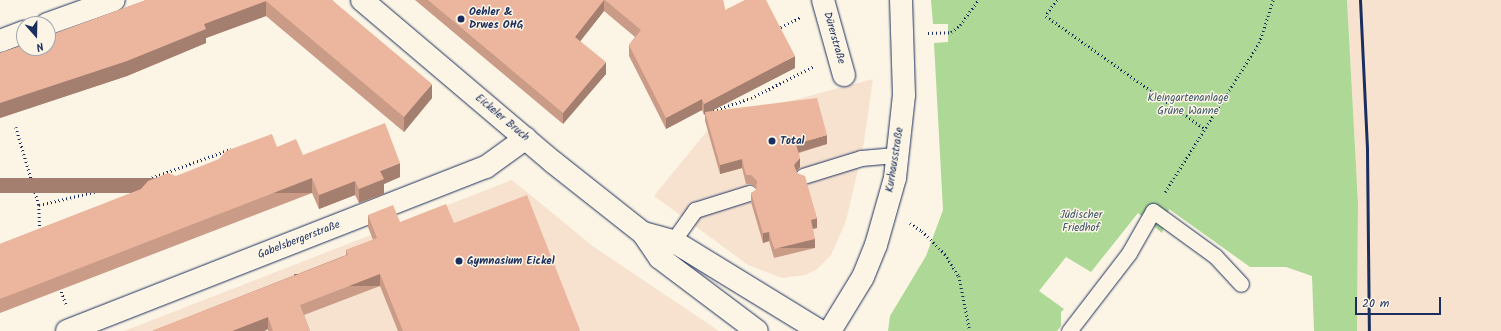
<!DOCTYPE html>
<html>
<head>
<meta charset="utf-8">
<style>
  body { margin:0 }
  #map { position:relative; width:1501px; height:331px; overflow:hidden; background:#fcf5e5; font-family:Kalam,sans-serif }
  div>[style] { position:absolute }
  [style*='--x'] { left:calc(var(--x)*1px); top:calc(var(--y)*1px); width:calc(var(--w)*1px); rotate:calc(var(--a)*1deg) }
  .built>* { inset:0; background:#f7e2d0 }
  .green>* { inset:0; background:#aed895 }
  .path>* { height:2.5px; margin-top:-1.25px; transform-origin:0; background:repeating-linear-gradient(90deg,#1b2f5e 0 1px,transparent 0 4px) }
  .roads { filter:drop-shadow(0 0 1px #1b2f5e) drop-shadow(0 0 1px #1b2f5e) }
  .lane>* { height:15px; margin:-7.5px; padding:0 7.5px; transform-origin:7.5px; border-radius:7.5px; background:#fcf5e5 }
  .street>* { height:22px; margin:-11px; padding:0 11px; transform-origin:11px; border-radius:11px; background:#fcf5e5 }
  .secondary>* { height:22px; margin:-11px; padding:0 11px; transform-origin:11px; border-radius:11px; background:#fcf5e5 }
  .rail>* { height:3px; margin:-1.5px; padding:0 1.5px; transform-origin:1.5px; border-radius:1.5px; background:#1b2f5e }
  .wall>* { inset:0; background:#ca9c88 }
  .shaded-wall>* { inset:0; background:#a47f6f; transform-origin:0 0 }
  .building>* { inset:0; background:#ebb59e }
  .dots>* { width:11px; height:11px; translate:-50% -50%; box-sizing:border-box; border:2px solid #fcf5e5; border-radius:50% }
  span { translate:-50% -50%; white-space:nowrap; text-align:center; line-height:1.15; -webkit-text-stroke:3px #fcf5e5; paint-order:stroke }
  .poi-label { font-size:11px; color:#1b2f5e; font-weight:700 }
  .left { translate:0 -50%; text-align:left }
  .street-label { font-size:11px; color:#1b2f5e }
  .park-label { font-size:11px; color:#40596c }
  .north { position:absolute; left:16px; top:16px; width:40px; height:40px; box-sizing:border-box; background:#fcf5e5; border:1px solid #a2a6af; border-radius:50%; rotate:160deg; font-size:11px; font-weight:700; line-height:16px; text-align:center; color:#1b2f5e }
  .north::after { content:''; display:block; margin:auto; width:14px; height:18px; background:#1b2f5e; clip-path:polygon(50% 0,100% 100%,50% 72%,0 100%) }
  .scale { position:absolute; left:1355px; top:297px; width:86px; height:18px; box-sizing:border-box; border:2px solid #1b2f5e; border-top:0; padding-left:5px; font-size:12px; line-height:14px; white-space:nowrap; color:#1b2f5e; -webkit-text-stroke:3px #fcf5e5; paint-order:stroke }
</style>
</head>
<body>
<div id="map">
  <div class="built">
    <i style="clip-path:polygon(1347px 0,1501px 0,1501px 331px,1357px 331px,1358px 203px)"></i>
    <i style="clip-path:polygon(873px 79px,863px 148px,846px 221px,831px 255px,816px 270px,805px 275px,782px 278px,748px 265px,654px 196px,715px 121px)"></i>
    <i style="clip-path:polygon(512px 180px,594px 247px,719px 331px,124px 331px)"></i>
  </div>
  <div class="green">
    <i style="clip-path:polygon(931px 0,1347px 0,1358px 203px,1357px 331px,1314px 331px,1312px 276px,1286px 267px,1250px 267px,1169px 209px,1162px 233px,1138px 213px,1091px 272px,1066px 257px,1039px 291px,1064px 309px,1061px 312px,1061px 326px,1057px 331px,888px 331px,890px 316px,926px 256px,943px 210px,934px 43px,948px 42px,948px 24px,933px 24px)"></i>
  </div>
  <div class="path">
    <i style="--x:1057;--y:0;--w:19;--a:125"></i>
    <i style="--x:1046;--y:16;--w:195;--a:35.4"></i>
    <i style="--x:777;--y:29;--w:27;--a:-27"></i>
    <i style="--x:928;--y:33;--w:23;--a:-2"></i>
    <i style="--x:951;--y:32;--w:11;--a:-38"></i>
    <i style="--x:960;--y:25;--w:31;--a:-54"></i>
    <i style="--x:712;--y:109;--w:2;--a:63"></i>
    <i style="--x:713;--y:111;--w:40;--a:-18.9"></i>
    <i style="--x:751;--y:98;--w:71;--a:-26.9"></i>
    <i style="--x:16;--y:127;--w:81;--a:73.6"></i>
    <i style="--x:39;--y:205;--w:26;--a:88"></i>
    <i style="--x:1165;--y:192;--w:176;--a:-57.8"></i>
    <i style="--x:1259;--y:43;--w:45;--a:-72"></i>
    <i style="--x:39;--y:205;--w:112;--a:-13.4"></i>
    <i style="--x:148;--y:179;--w:88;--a:-19.9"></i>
    <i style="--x:910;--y:223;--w:14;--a:34"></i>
    <i style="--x:922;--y:231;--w:33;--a:45"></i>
    <i style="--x:945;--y:254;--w:26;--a:58"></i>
    <i style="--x:959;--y:276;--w:56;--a:78.7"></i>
    <i style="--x:60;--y:288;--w:17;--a:69"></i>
  </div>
  <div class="roads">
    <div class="lane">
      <i style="--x:803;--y:176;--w:61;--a:-17.2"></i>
      <i style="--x:861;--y:158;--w:37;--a:-5"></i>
      <i style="--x:668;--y:248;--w:47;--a:-54.6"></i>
      <i style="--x:695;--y:210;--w:57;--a:-17.5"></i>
      <i style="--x:1069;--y:331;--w:98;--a:-52.4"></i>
      <i style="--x:1129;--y:253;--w:48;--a:-60.3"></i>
      <i style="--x:1153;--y:211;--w:77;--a:36"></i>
      <i style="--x:1215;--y:256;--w:38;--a:47"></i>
    </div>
    <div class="street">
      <i style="--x:362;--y:0;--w:250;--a:40.3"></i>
      <i style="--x:553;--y:162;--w:115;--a:38.3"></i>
      <i style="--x:643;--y:233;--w:30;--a:56"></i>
      <i style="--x:660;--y:258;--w:121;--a:37"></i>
      <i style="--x:823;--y:0;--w:78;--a:74.4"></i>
      <i style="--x:47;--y:24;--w:71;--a:-19.7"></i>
      <i style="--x:0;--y:41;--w:26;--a:-21"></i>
      <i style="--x:643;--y:233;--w:31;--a:15"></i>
      <i style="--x:673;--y:241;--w:172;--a:31.5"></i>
      <i style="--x:67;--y:331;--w:450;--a:-21.4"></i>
      <i style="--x:486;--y:167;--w:49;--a:-35.9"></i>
    </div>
    <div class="secondary">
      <i style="--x:830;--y:331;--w:63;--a:-58.6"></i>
      <i style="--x:863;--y:277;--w:35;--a:-68"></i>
      <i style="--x:876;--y:245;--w:70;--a:-74.2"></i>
      <i style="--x:895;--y:178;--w:83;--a:-83.8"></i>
      <i style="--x:904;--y:95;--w:95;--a:-91.8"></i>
    </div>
  </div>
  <div class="rail">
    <i style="--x:1360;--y:0;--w:150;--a:87.3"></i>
    <i style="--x:1367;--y:150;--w:181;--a:89.4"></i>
  </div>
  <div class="wall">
    <i style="clip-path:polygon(146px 0,332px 0,432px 98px,404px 132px,266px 16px,206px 38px,206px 43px,127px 76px,0 118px,0 53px,24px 45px)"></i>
    <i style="clip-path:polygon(415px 0,723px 0,725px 10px,795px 68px,711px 111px,827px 144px,799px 153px,800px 167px,796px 172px,817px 228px,813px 229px,815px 248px,774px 258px,769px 241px,763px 243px,751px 202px,751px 193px,756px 190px,756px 189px,751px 184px,746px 184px,742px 168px,720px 174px,705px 121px,705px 114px,704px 115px,702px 110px,666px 129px,629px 56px,629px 45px,635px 37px,604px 11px,580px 41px,606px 74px,563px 124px)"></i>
    <i style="clip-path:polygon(277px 147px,303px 155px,400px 177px,384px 184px,384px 194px,359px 203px,355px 195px,319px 209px,312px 193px,0 313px,0 244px,176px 176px)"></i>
    <i style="clip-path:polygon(368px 215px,400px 222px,454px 223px,580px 331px,398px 331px,380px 286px,304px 315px,310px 331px,268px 331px,268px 329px,264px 331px,152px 331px,346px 255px,346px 250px,373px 240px,368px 227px)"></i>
  </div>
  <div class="shaded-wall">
    <i style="clip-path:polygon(604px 0,604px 11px,575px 48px,575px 37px)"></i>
    <i style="clip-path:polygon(266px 1px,266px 16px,206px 38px,206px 43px,127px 76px,0 118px,0 103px,204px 24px)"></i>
    <i style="clip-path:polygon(795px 56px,795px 68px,706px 114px,705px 112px,705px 114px,704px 115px,704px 104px)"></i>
    <i style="clip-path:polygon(606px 62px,606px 74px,563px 124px,563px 113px)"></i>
    <i style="clip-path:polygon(432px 84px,432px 98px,404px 132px,404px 117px)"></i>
    <i style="clip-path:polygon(702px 99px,702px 110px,666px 129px,666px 118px)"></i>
    <i style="clip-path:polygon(827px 135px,827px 144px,796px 153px,796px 144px)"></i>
    <i style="clip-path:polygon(800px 158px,800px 167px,794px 174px,794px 165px)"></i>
    <i style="clip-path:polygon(742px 159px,742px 168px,720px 174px,720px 165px)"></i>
    <i style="clip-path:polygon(400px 163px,400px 177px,384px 184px,384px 194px,359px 203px,359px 189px,380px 171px)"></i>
    <i style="left:312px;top:178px;width:15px;height:335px;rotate:90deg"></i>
    <i style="clip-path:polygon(355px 181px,355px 195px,319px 209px,319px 195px)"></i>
    <i style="clip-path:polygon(817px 218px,817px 228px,811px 229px,811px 220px)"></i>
    <i style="clip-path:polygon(769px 232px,769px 241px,763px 243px,763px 233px)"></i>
    <i style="left:815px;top:239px;width:9px;height:42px;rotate:90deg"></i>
    <i style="left:380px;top:274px;width:12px;height:86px;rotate:90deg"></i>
    <i style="clip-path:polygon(268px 317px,268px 329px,264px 331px,232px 331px)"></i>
  </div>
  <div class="building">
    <i style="clip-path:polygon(146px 0,332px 0,432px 84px,404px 117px,266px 1px,204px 24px,206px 29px,127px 61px,0 103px,0 53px,24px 45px,24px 48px,48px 48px,48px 36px)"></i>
    <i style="clip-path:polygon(428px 0,604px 0,575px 37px,606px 62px,563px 113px)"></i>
    <i style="clip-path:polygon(605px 0,723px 0,725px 10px,745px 0,766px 0,795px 56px,704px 104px,702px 99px,666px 118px,629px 45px,641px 30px)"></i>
    <i style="clip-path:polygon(817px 98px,827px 135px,796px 144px,800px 158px,794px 165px,797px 173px,805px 176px,817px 218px,811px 220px,815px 239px,774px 249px,769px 232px,763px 233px,751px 193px,756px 190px,757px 181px,751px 175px,746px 175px,742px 159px,720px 165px,705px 112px)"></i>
    <i style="clip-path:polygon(385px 123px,400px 163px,380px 171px,384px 179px,359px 189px,355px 181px,319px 195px,312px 178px,0 299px,0 244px,141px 189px,148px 181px,168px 173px,176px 176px,219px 159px,226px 151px,272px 134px,277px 147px,296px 139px,303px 155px)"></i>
    <i style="clip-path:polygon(527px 195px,580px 330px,578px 331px,403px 331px,380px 274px,300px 305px,310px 331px,273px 331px,268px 317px,232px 331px,152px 331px,348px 255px,346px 250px,377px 238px,368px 215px,393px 205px,400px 222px,446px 204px,454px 223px)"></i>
  </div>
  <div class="dots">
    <i style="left:461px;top:19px;background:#1b2f5e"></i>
    <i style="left:772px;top:141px;background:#1b2f5e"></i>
    <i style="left:459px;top:261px;background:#1b2f5e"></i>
  </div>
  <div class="poi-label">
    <span class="left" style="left:469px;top:19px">Oehler &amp;<br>Drwes OHG</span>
    <span class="left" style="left:780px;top:141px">Total</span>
    <span class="left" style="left:467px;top:261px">Gymnasium Eickel</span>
  </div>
  <div class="street-label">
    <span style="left:834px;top:38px;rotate:74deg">Dürerstraße</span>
    <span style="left:502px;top:118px;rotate:40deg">Eickeler Bruch</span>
    <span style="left:895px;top:160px;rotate:-81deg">Kurhausstraße</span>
    <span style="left:299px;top:240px;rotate:-21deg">Gabelsbergerstraße</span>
  </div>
  <div class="park-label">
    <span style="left:1188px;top:105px">Kleingartenanlage<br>Grüne Wanne</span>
    <span style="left:1081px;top:222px">Jüdischer<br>Friedhof</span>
  </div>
  <div class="north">N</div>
  <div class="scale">20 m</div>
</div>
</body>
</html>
